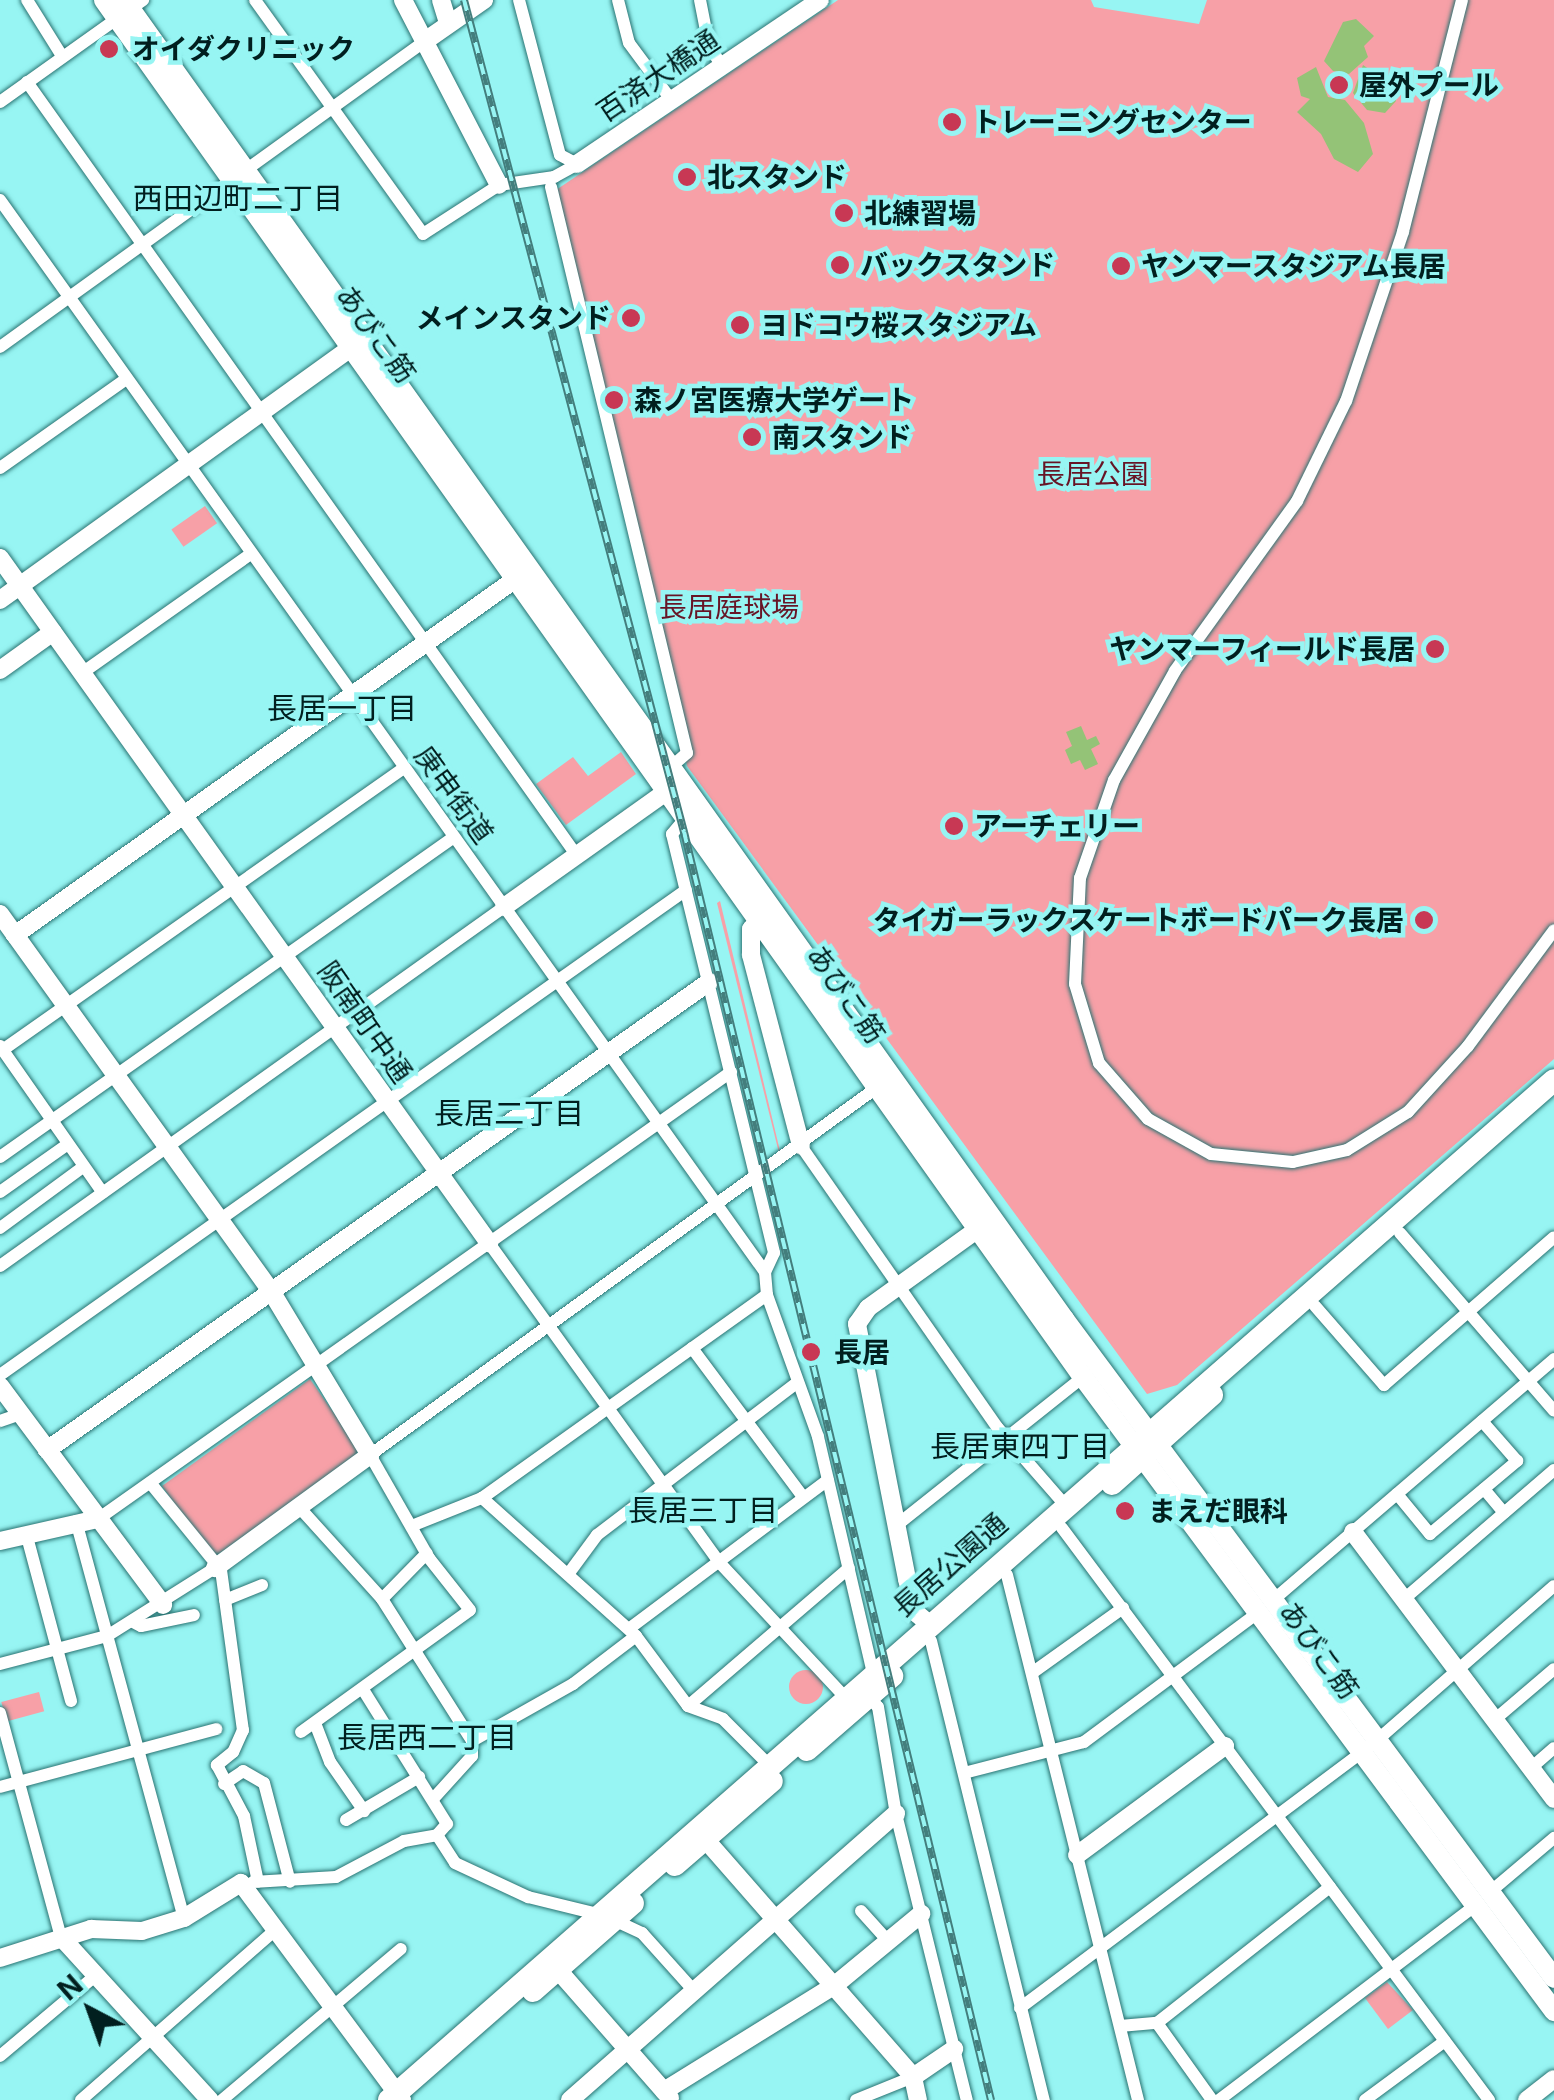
<!DOCTYPE html>
<html>
<head>
<meta charset="utf-8">
<style>
  body { margin:0 }
  #map { position:relative; width:1554px; height:2100px; overflow:hidden; background:#97f5f3; font-family:Inter,"Noto Sans JP",sans-serif }
  div>[style] { position:absolute }
  [style*='--x'] { left:calc(var(--x)*1px); top:calc(var(--y)*1px); width:calc(var(--w)*1px); rotate:calc(var(--a)*1deg) }
  .green>* { inset:0; background:#f7a0a7; transform-origin:0 0 }
  .round { border-radius:50% }
  .water>* { inset:0; background:#94c377 }
  .roads { filter:drop-shadow(0 0 2px #2a7372) drop-shadow(0 0 2px #2a7372) }
  .street>* { height:12px; margin:-6px; padding:0 6px; transform-origin:6px; border-radius:6px; background:#fff }
  .secondary>* { height:18px; margin:-9px; padding:0 9px; transform-origin:9px; border-radius:9px; background:#fff }
  .primary>* { height:20px; margin:-10px; padding:0 10px; transform-origin:10px; border-radius:10px; background:#fff }
  .highway>* { height:22px; margin:-11px; padding:0 11px; transform-origin:11px; border-radius:11px; background:#fff }
  .rail>* { height:8px; margin-top:-4px; transform-origin:0; background:repeating-linear-gradient(90deg,#97f5f3 0 11px,#437e7d 0 22px); box-sizing:border-box; border-block:2px solid #437e7d }
  .dots>* { width:28px; height:28px; translate:-50% -50%; box-sizing:border-box; border:5px solid #97f5f3; border-radius:50% }
  span { translate:-50% -50%; white-space:nowrap; text-align:center; line-height:1.15; -webkit-text-stroke:9px #97f5f3; paint-order:stroke }
  .poi-label { font-size:28px; color:#011f1f; font-weight:700 }
  .left { translate:0 -50%; text-align:left }
  .right { translate:-100% -50%; text-align:right }
  .street-label { font-size:28px; color:#011f1f }
  .park-label { font-size:28px; color:#671425 }
  .neighbourhood-label { font-size:30px; color:#011f1f }
  .north { position:absolute; left:40px; top:1960px; width:100px; height:100px; -webkit-text-stroke:8px #97f5f3; paint-order:stroke; rotate:319deg; font-size:28px; font-weight:700; line-height:40px; text-align:center; color:#011f1f }
  .north::after { content:''; display:block; margin:auto; width:35px; height:45px; background:#011f1f; clip-path:polygon(50% 0,100% 100%,50% 72%,0 100%) }
</style>
</head>
<body>
<div id="map">
  <div class="green">
    <i style="clip-path:polygon(838px 0,1091px 0,1094px 7px,1199px 24px,1207px 0,1554px 0,1554px 1059px,1177px 1385px,1147px 1394px,687px 766px,556px 190px)"></i>
    <i style="left:205px;top:506px;width:21px;height:41px;rotate:55deg"></i>
    <i style="clip-path:polygon(621px 752px,636px 774px,566px 825px,536px 784px,573px 757px,588px 776px)"></i>
    <i style="clip-path:polygon(720px 901px,780px 1151px,779px 1153px,717px 903px)"></i>
    <i style="clip-path:polygon(310px 1379px,359px 1449px,356px 1456px,213px 1558px,162px 1486px)"></i>
    <i class="round" style="left:789px;top:1670px;width:34px;height:34px"></i>
    <i style="left:39px;top:1692px;width:20px;height:39px;rotate:75deg"></i>
    <i style="clip-path:polygon(1387px 1982px,1413px 2010px,1388px 2029px,1365px 1998px)"></i>
  </div>
  <div class="water">
    <i style="clip-path:polygon(1356px 19px,1374px 36px,1364px 46px,1368px 57px,1349px 74px,1333px 71px,1324px 61px,1343px 22px)"></i>
    <i style="clip-path:polygon(1363px 65px,1393px 86px,1396px 101px,1385px 113px,1367px 110px,1353px 93px)"></i>
    <i style="clip-path:polygon(1316px 67px,1328px 97px,1345px 100px,1364px 123px,1373px 154px,1358px 172px,1334px 159px,1321px 134px,1297px 112px,1310px 99px,1301px 96px,1297px 78px)"></i>
    <i style="clip-path:polygon(1081px 726px,1087px 740px,1096px 736px,1100px 744px,1091px 749px,1098px 764px,1085px 770px,1080px 760px,1071px 764px,1065px 750px,1072px 746px,1066px 732px)"></i>
  </div>
  <div class="roads">
    <div class="street">
      <i style="--x:27;--y:0;--w:66;--a:58"></i>
      <i style="--x:255;--y:0;--w:288;--a:54.3"></i>
      <i style="--x:423;--y:234;--w:90;--a:-32.8"></i>
      <i style="--x:499;--y:185;--w:56;--a:-8.3"></i>
      <i style="--x:554;--y:177;--w:26;--a:-29"></i>
      <i style="--x:519;--y:0;--w:160;--a:75.2"></i>
      <i style="--x:560;--y:155;--w:19;--a:28"></i>
      <i style="--x:618;--y:0;--w:44;--a:75.7"></i>
      <i style="--x:629;--y:43;--w:72;--a:53.4"></i>
      <i style="--x:700;--y:0;--w:47;--a:78.9"></i>
      <i style="--x:709;--y:46;--w:24;--a:57"></i>
      <i style="--x:1462;--y:0;--w:239;--a:104.3"></i>
      <i style="--x:1403;--y:232;--w:178;--a:108.6"></i>
      <i style="--x:1346;--y:401;--w:111;--a:116.1"></i>
      <i style="--x:1297;--y:501;--w:209;--a:125.7"></i>
      <i style="--x:1175;--y:671;--w:125;--a:119.2"></i>
      <i style="--x:1114;--y:780;--w:104;--a:109.1"></i>
      <i style="--x:1080;--y:878;--w:106;--a:92.7"></i>
      <i style="--x:1075;--y:984;--w:83;--a:73.1"></i>
      <i style="--x:1099;--y:1063;--w:74;--a:48.8"></i>
      <i style="--x:1148;--y:1119;--w:72;--a:29.1"></i>
      <i style="--x:1211;--y:1154;--w:82;--a:5.6"></i>
      <i style="--x:1293;--y:1162;--w:55;--a:-12.5"></i>
      <i style="--x:1347;--y:1150;--w:72;--a:-31.9"></i>
      <i style="--x:1408;--y:1112;--w:89;--a:-47.7"></i>
      <i style="--x:1468;--y:1046;--w:144;--a:-53.4"></i>
      <i style="--x:27;--y:82;--w:950;--a:54.6"></i>
      <i style="--x:0;--y:102;--w:176;--a:-35.5"></i>
      <i style="--x:551;--y:187;--w:582;--a:76.49"></i>
      <i style="--x:687;--y:753;--w:11;--a:139"></i>
      <i style="--x:0;--y:200;--w:1317;--a:54.49"></i>
      <i style="--x:0;--y:347;--w:524;--a:-35.75"></i>
      <i style="--x:0;--y:468;--w:154;--a:-35.2"></i>
      <i style="--x:82;--y:673;--w:207;--a:-35.2"></i>
      <i style="--x:688;--y:815;--w:25;--a:130"></i>
      <i style="--x:672;--y:834;--w:431;--a:76.3"></i>
      <i style="--x:774;--y:1253;--w:21;--a:115"></i>
      <i style="--x:765;--y:1272;--w:23;--a:85"></i>
      <i style="--x:767;--y:1295;--w:151;--a:70.2"></i>
      <i style="--x:818;--y:1437;--w:242;--a:76.9"></i>
      <i style="--x:0;--y:1046;--w:179;--a:55"></i>
      <i style="--x:4;--y:1049;--w:489;--a:-35.1"></i>
      <i style="--x:801;--y:1146;--w:343;--a:55.1"></i>
      <i style="--x:997;--y:1427;--w:103;--a:48.9"></i>
      <i style="--x:0;--y:1157;--w:555;--a:-35.18"></i>
      <i style="--x:0;--y:1192;--w:83;--a:-35.2"></i>
      <i style="--x:0;--y:1228;--w:103;--a:-36.3"></i>
      <i style="--x:1400;--y:1233;--w:235;--a:49.1"></i>
      <i style="--x:489;--y:1243;--w:392;--a:54.2"></i>
      <i style="--x:718;--y:1561;--w:186;--a:47"></i>
      <i style="--x:0;--y:1266;--w:619;--a:-35.46"></i>
      <i style="--x:1315;--y:1306;--w:105;--a:48.9"></i>
      <i style="--x:1384;--y:1385;--w:225;--a:-41"></i>
      <i style="--x:692;--y:1348;--w:186;--a:53.3"></i>
      <i style="--x:0;--y:1375;--w:840;--a:-35.26"></i>
      <i style="--x:0;--y:1421;--w:21;--a:-19"></i>
      <i style="--x:152;--y:1485;--w:109;--a:50.9"></i>
      <i style="--x:221;--y:1570;--w:162;--a:82.2"></i>
      <i style="--x:243;--y:1730;--w:24;--a:114"></i>
      <i style="--x:233;--y:1752;--w:21;--a:141"></i>
      <i style="--x:217;--y:1765;--w:58;--a:62.1"></i>
      <i style="--x:244;--y:1816;--w:67;--a:78"></i>
      <i style="--x:1484;--y:1489;--w:31;--a:50"></i>
      <i style="--x:1397;--y:1494;--w:52;--a:50.5"></i>
      <i style="--x:1430;--y:1534;--w:114;--a:-40"></i>
      <i style="--x:1517;--y:1461;--w:53;--a:-131.2"></i>
      <i style="--x:299;--y:1507;--w:124;--a:47.9"></i>
      <i style="--x:382;--y:1599;--w:64;--a:-45.6"></i>
      <i style="--x:98;--y:1519;--w:775;--a:-35.23"></i>
      <i style="--x:76;--y:1521;--w:411;--a:74.8"></i>
      <i style="--x:414;--y:1525;--w:73;--a:-21.7"></i>
      <i style="--x:482;--y:1498;--w:350;--a:-35.5"></i>
      <i style="--x:897;--y:1525;--w:238;--a:-38.5"></i>
      <i style="--x:1062;--y:1528;--w:714;--a:53.26"></i>
      <i style="--x:26;--y:1533;--w:174;--a:75"></i>
      <i style="--x:569;--y:1573;--w:47;--a:-53.6"></i>
      <i style="--x:597;--y:1535;--w:248;--a:-37.3"></i>
      <i style="--x:1007;--y:1575;--w:541;--a:75.99"></i>
      <i style="--x:382;--y:1599;--w:168;--a:57.6"></i>
      <i style="--x:472;--y:1741;--w:15;--a:90"></i>
      <i style="--x:472;--y:1756;--w:58;--a:132.2"></i>
      <i style="--x:1404;--y:1599;--w:198;--a:-40.7"></i>
      <i style="--x:225;--y:1600;--w:40;--a:-22"></i>
      <i style="--x:1272;--y:1601;--w:372;--a:-40.6"></i>
      <i style="--x:133;--y:1622;--w:9;--a:27"></i>
      <i style="--x:141;--y:1626;--w:54;--a:-11.7"></i>
      <i style="--x:630;--y:1628;--w:247;--a:-36.8"></i>
      <i style="--x:636;--y:1636;--w:87;--a:53.4"></i>
      <i style="--x:688;--y:1706;--w:37;--a:20"></i>
      <i style="--x:723;--y:1719;--w:64;--a:45"></i>
      <i style="--x:931;--y:1641;--w:473;--a:76.2"></i>
      <i style="--x:0;--y:1664;--w:111;--a:-14.7"></i>
      <i style="--x:107;--y:1636;--w:128;--a:-32.2"></i>
      <i style="--x:1032;--y:1673;--w:112;--a:-35.5"></i>
      <i style="--x:869;--y:1697;--w:13;--a:48"></i>
      <i style="--x:878;--y:1707;--w:109;--a:80.5"></i>
      <i style="--x:896;--y:1814;--w:295;--a:76.1"></i>
      <i style="--x:688;--y:1706;--w:212;--a:-40.6"></i>
      <i style="--x:0;--y:1713;--w:232;--a:74.8"></i>
      <i style="--x:1493;--y:1721;--w:80;--a:-40.4"></i>
      <i style="--x:315;--y:1723;--w:42;--a:69"></i>
      <i style="--x:330;--y:1762;--w:60;--a:55.2"></i>
      <i style="--x:301;--y:1732;--w:208;--a:-35.8"></i>
      <i style="--x:470;--y:1610;--w:66;--a:-128.3"></i>
      <i style="--x:429;--y:1558;--w:119;--a:-119.8"></i>
      <i style="--x:370;--y:1455;--w:629;--a:-35.94"></i>
      <i style="--x:472;--y:1741;--w:116;--a:-29.4"></i>
      <i style="--x:573;--y:1684;--w:79;--a:-37.3"></i>
      <i style="--x:636;--y:1636;--w:207;--a:-138.1"></i>
      <i style="--x:1531;--y:1768;--w:30;--a:-41"></i>
      <i style="--x:964;--y:1773;--w:124;--a:-14.5"></i>
      <i style="--x:1084;--y:1742;--w:217;--a:-36.6"></i>
      <i style="--x:224;--y:1784;--w:23;--a:-34"></i>
      <i style="--x:243;--y:1771;--w:24;--a:30"></i>
      <i style="--x:264;--y:1783;--w:102;--a:75.3"></i>
      <i style="--x:0;--y:1787;--w:224;--a:-15"></i>
      <i style="--x:346;--y:1820;--w:85;--a:-30.5"></i>
      <i style="--x:437;--y:1835;--w:33;--a:57"></i>
      <i style="--x:455;--y:1863;--w:81;--a:25"></i>
      <i style="--x:528;--y:1897;--w:71;--a:13.8"></i>
      <i style="--x:253;--y:1882;--w:83;--a:-3.4"></i>
      <i style="--x:336;--y:1877;--w:77;--a:-27.9"></i>
      <i style="--x:404;--y:1841;--w:34;--a:-10"></i>
      <i style="--x:437;--y:1835;--w:15;--a:-48"></i>
      <i style="--x:447;--y:1824;--w:157;--a:-122"></i>
      <i style="--x:1490;--y:1892;--w:84;--a:-40.2"></i>
      <i style="--x:861;--y:1911;--w:40;--a:48"></i>
      <i style="--x:614;--y:1920;--w:31;--a:25"></i>
      <i style="--x:642;--y:1933;--w:79;--a:48.1"></i>
      <i style="--x:1020;--y:2008;--w:444;--a:-36.8"></i>
      <i style="--x:1375;--y:1742;--w:237;--a:-41.1"></i>
      <i style="--x:1157;--y:2023;--w:95;--a:54.5"></i>
      <i style="--x:1120;--y:2026;--w:37;--a:-5"></i>
      <i style="--x:1157;--y:2023;--w:220;--a:-38.2"></i>
      <i style="--x:0;--y:2056;--w:124;--a:-40.1"></i>
      <i style="--x:81;--y:2100;--w:259;--a:-41.2"></i>
      <i style="--x:222;--y:2100;--w:234;--a:-40.2"></i>
      <i style="--x:856;--y:2100;--w:61;--a:-22"></i>
      <i style="--x:1219;--y:2100;--w:323;--a:-37.2"></i>
      <i style="--x:1365;--y:2100;--w:99;--a:-36.4"></i>
    </div>
    <div class="secondary">
      <i style="--x:403;--y:0;--w:208;--a:62.6"></i>
      <i style="--x:441;--y:0;--w:24;--a:73"></i>
      <i style="--x:425;--y:41;--w:72;--a:-34.8"></i>
      <i style="--x:577;--y:164;--w:293;--a:-34"></i>
      <i style="--x:0;--y:558;--w:842;--a:54.48"></i>
      <i style="--x:0;--y:600;--w:444;--a:-35.7"></i>
      <i style="--x:0;--y:670;--w:65;--a:-35.6"></i>
      <i style="--x:504;--y:907;--w:204;--a:-35.4"></i>
      <i style="--x:0;--y:914;--w:464;--a:54.3"></i>
      <i style="--x:271;--y:1291;--w:192;--a:58.9"></i>
      <i style="--x:370;--y:1455;--w:192;--a:143.9"></i>
      <i style="--x:760;--y:919;--w:13;--a:132"></i>
      <i style="--x:751;--y:929;--w:26;--a:90"></i>
      <i style="--x:751;--y:955;--w:197;--a:75.3"></i>
      <i style="--x:15;--y:935;--w:625;--a:-35.42"></i>
      <i style="--x:0;--y:1386;--w:273;--a:53.3"></i>
      <i style="--x:47;--y:1450;--w:811;--a:-35.26"></i>
      <i style="--x:1353;--y:1532;--w:334;--a:53"></i>
      <i style="--x:0;--y:1541;--w:100;--a:-12.7"></i>
      <i style="--x:928;--y:1623;--w:16;--a:-140"></i>
      <i style="--x:916;--y:1613;--w:35;--a:-105"></i>
      <i style="--x:907;--y:1579;--w:260;--a:-101.1"></i>
      <i style="--x:857;--y:1324;--w:19;--a:-55"></i>
      <i style="--x:868;--y:1308;--w:135;--a:-35.7"></i>
      <i style="--x:698;--y:1831;--w:327;--a:48.8"></i>
      <i style="--x:913;--y:2077;--w:24;--a:78"></i>
      <i style="--x:1077;--y:1855;--w:184;--a:-36.4"></i>
      <i style="--x:61;--y:1937;--w:221;--a:47.6"></i>
      <i style="--x:0;--y:1958;--w:96;--a:-17.7"></i>
      <i style="--x:91;--y:1929;--w:51;--a:2.2"></i>
      <i style="--x:142;--y:1931;--w:44;--a:-17.2"></i>
      <i style="--x:184;--y:1918;--w:67;--a:-31.6"></i>
      <i style="--x:241;--y:1883;--w:270;--a:53.4"></i>
      <i style="--x:558;--y:1970;--w:170;--a:48.8"></i>
      <i style="--x:913;--y:2077;--w:50;--a:-34.3"></i>
      <i style="--x:664;--y:2091;--w:201;--a:-31.8"></i>
      <i style="--x:835;--y:1985;--w:112;--a:-39.5"></i>
      <i style="--x:570;--y:2100;--w:434;--a:-41.3"></i>
      <i style="--x:1527;--y:2100;--w:34;--a:-38"></i>
    </div>
    <div class="primary">
      <i style="--x:104;--y:0;--w:1690;--a:54.59"></i>
      <i style="--x:1083;--y:1377;--w:790;--a:53.39"></i>
      <i style="--x:124;--y:0;--w:1620;--a:54.52"></i>
      <i style="--x:1064;--y:1319;--w:821;--a:53.37"></i>
    </div>
    <div class="highway">
      <i style="--x:1112;--y:1484;--w:134;--a:-41.7"></i>
      <i style="--x:807;--y:1750;--w:113;--a:-41"></i>
      <i style="--x:675;--y:1865;--w:128;--a:-40.9"></i>
      <i style="--x:533;--y:1991;--w:133;--a:-41.3"></i>
      <i style="--x:389;--y:2100;--w:1548;--a:-41.2"></i>
    </div>
  </div>
  <div class="rail">
    <i style="--x:464;--y:0;--w:861;--a:75.19"></i>
    <i style="--x:684;--y:832;--w:1305;--a:76.39"></i>
  </div>
  <div class="dots">
    <i style="left:109px;top:49px;background:#c83854"></i>
    <i style="left:1339px;top:85px;background:#c83854"></i>
    <i style="left:952px;top:122px;background:#c83854"></i>
    <i style="left:687px;top:177px;background:#c83854"></i>
    <i style="left:844px;top:213px;background:#c83854"></i>
    <i style="left:840px;top:265px;background:#c83854"></i>
    <i style="left:1121px;top:266px;background:#c83854"></i>
    <i style="left:631px;top:318px;background:#c83854"></i>
    <i style="left:740px;top:325px;background:#c83854"></i>
    <i style="left:614px;top:400px;background:#c83854"></i>
    <i style="left:752px;top:437px;background:#c83854"></i>
    <i style="left:1435px;top:649px;background:#c83854"></i>
    <i style="left:954px;top:826px;background:#c83854"></i>
    <i style="left:1424px;top:920px;background:#c83854"></i>
    <i style="left:811px;top:1352px;background:#c83854"></i>
    <i style="left:1125px;top:1511px;background:#c83854"></i>
  </div>
  <div class="poi-label">
    <span class="left" style="left:132px;top:49px">オイダクリニック</span>
    <span class="left" style="left:1359px;top:85px">屋外プール</span>
    <span class="left" style="left:972px;top:122px">トレーニングセンター</span>
    <span class="left" style="left:707px;top:177px">北スタンド</span>
    <span class="left" style="left:864px;top:213px">北練習場</span>
    <span class="left" style="left:860px;top:265px">バックスタンド</span>
    <span class="left" style="left:1141px;top:266px">ヤンマースタジアム長居</span>
    <span class="right" style="left:611px;top:318px">メインスタンド</span>
    <span class="left" style="left:760px;top:325px">ヨドコウ桜スタジアム</span>
    <span class="left" style="left:634px;top:400px">森ノ宮医療大学ゲート</span>
    <span class="left" style="left:772px;top:437px">南スタンド</span>
    <span class="right" style="left:1415px;top:649px">ヤンマーフィールド長居</span>
    <span class="left" style="left:974px;top:826px">アーチェリー</span>
    <span class="right" style="left:1404px;top:920px">タイガーラックスケートボードパーク長居</span>
    <span class="left" style="left:834px;top:1352px">長居</span>
    <span class="left" style="left:1148px;top:1511px">まえだ眼科</span>
  </div>
  <div class="street-label">
    <span style="left:658px;top:76px;rotate:-34deg">百済大橋通</span>
    <span style="left:376px;top:334px;rotate:54deg">あびこ筋</span>
    <span style="left:454px;top:795px;rotate:54deg">庚申街道</span>
    <span style="left:846px;top:994px;rotate:55deg">あびこ筋</span>
    <span style="left:365px;top:1022px;rotate:55deg">阪南町中通</span>
    <span style="left:950px;top:1565px;rotate:-41deg">長居公園通</span>
    <span style="left:1319px;top:1650px;rotate:54deg">あびこ筋</span>
  </div>
  <div class="park-label">
    <span style="left:1093px;top:474px">長居公園</span>
    <span style="left:729px;top:607px">長居庭球場</span>
  </div>
  <div class="neighbourhood-label">
    <span style="left:238px;top:198px">西田辺町二丁目</span>
    <span style="left:342px;top:708px">長居一丁目</span>
    <span style="left:509px;top:1113px">長居二丁目</span>
    <span style="left:1020px;top:1446px">長居東四丁目</span>
    <span style="left:703px;top:1510px">長居三丁目</span>
    <span style="left:427px;top:1737px">長居西二丁目</span>
  </div>
  <div class="north">N</div>
</div>
</body>
</html>
